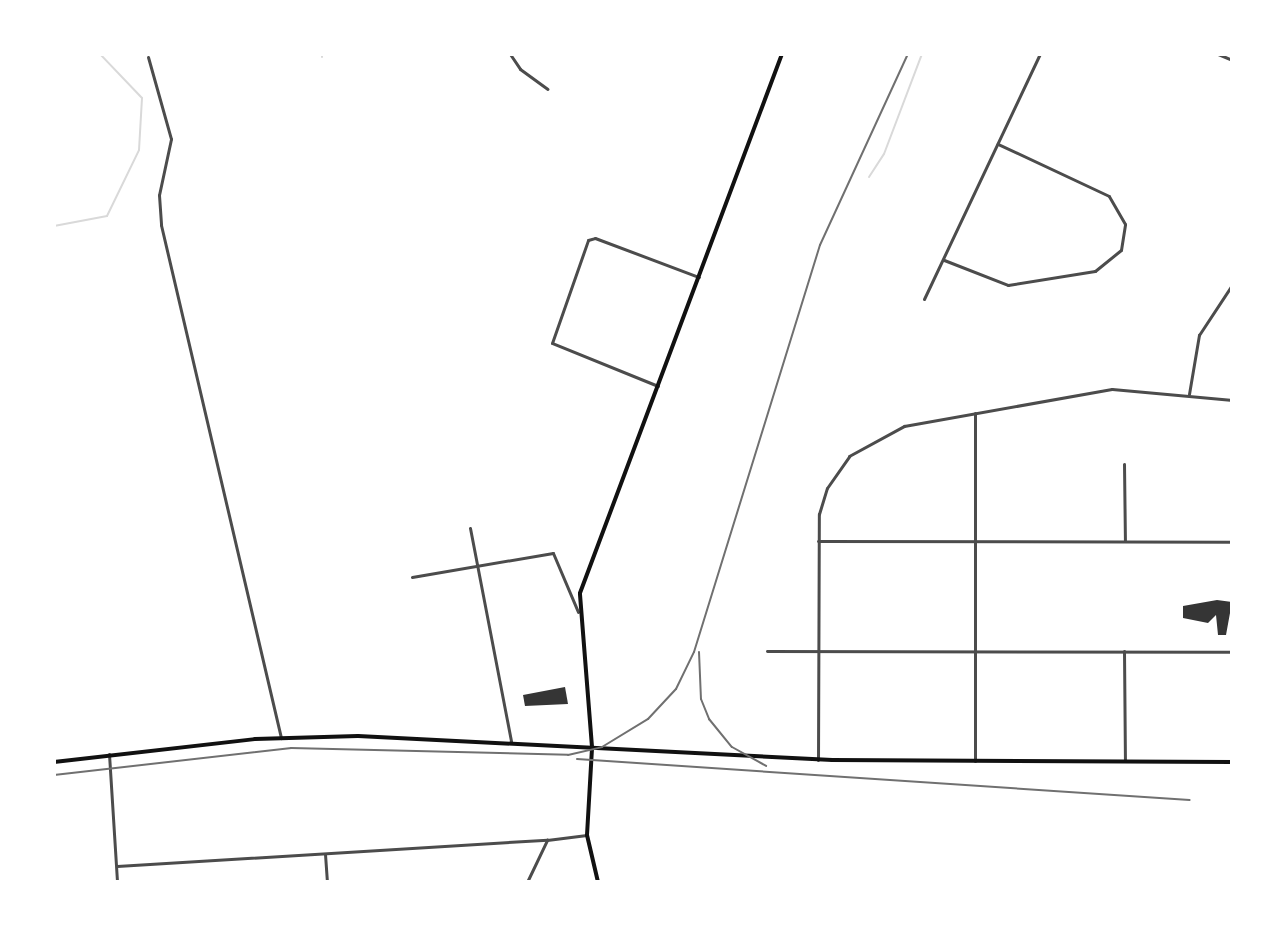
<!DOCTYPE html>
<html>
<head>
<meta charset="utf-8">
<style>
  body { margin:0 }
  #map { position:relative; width:1286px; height:936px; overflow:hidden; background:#fff; font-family:Manrope,sans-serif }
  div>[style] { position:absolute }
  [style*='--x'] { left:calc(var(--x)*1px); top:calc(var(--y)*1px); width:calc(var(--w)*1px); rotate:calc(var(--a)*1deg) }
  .stream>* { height:2px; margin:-1px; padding:0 1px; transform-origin:1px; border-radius:1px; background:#d9d9d9 }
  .building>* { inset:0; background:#353535 }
  .minor>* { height:3px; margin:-1.5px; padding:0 1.5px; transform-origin:1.5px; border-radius:1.5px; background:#4c4c4c }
  .secondary>* { height:4px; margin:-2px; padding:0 2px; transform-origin:2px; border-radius:2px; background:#111 }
  .rail>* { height:2px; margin:-1px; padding:0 1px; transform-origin:1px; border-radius:1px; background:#707070 }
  span { translate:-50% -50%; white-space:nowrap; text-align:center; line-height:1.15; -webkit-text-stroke:6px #fff; paint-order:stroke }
  .frame { position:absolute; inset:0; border:56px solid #fff; pointer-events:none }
</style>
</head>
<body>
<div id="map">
  <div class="stream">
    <i style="--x:322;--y:54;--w:3;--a:90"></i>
    <i style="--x:869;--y:177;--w:27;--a:-57"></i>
    <i style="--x:884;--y:154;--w:107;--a:-69.2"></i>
    <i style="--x:54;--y:226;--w:54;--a:-10.7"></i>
    <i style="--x:107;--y:216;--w:73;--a:-64.1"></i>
    <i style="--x:139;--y:150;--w:52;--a:-86.7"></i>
    <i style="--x:142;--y:98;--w:61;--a:-133.7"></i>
  </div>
  <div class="building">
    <i style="clip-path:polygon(1217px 600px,1232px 602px,1226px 635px,1218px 635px,1216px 615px,1208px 623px,1183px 618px,1183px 606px)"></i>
    <i style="clip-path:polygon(565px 687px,568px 704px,525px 706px,523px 695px)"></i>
  </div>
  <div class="minor">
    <i style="--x:510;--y:54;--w:18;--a:56"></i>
    <i style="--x:520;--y:69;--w:34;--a:36"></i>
    <i style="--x:1218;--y:54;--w:15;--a:23"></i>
    <i style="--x:148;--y:57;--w:85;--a:74.3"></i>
    <i style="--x:171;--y:139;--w:57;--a:102.1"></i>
    <i style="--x:159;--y:195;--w:30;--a:86"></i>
    <i style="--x:161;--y:225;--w:527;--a:76.83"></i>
    <i style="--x:944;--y:260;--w:69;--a:21.3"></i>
    <i style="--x:1008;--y:285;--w:88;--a:-9.1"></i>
    <i style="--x:1095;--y:271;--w:33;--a:-39"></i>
    <i style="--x:1121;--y:250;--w:26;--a:-81"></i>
    <i style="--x:1125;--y:224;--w:32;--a:-120"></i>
    <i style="--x:1109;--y:196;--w:123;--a:-154.9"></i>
    <i style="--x:924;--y:299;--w:271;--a:-64.7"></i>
    <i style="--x:658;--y:386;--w:114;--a:-157.9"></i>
    <i style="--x:552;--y:343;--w:109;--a:-70.7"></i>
    <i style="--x:588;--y:240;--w:7;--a:-16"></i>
    <i style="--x:595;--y:238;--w:111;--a:20.6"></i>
    <i style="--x:1189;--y:394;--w:60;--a:-80.4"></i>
    <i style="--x:1199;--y:335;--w:60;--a:-56.6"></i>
    <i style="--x:1124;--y:464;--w:77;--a:89.3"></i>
    <i style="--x:470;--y:528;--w:217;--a:79.1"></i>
    <i style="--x:818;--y:541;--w:414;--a:0.1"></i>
    <i style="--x:412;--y:577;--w:143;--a:-9.7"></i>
    <i style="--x:553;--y:553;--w:64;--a:67"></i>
    <i style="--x:767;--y:651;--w:465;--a:0.1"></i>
    <i style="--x:1124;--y:651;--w:110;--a:89.5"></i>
    <i style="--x:109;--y:754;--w:128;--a:86.4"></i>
    <i style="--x:818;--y:760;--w:246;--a:-89.8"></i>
    <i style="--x:819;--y:514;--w:27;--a:-73"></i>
    <i style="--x:827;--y:488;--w:39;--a:-55"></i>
    <i style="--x:849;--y:456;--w:63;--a:-28.6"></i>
    <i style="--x:904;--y:426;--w:211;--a:-10.1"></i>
    <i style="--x:1112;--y:389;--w:121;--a:5.2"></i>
    <i style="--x:975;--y:761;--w:348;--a:-90"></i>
    <i style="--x:325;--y:854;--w:28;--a:86"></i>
    <i style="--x:117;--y:866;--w:431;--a:-3.5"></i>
    <i style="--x:527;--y:882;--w:47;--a:-64.5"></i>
    <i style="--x:547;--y:840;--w:40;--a:-7.1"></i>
  </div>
  <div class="secondary">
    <i style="--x:54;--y:762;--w:202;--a:-6.5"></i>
    <i style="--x:255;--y:739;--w:103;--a:-1.7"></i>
    <i style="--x:358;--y:736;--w:475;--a:2.9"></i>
    <i style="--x:832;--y:760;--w:400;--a:0.3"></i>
    <i style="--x:598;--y:882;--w:48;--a:-103.2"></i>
    <i style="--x:587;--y:835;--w:88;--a:-86.7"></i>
    <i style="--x:592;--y:747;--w:154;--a:-94.5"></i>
    <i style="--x:580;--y:593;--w:576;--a:-69.46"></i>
  </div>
  <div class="rail">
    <i style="--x:699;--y:652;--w:47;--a:87.6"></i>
    <i style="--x:701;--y:699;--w:22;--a:68"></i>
    <i style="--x:709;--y:719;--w:36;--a:51"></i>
    <i style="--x:732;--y:747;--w:39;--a:29"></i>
    <i style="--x:577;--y:759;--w:614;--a:3.83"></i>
    <i style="--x:54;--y:775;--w:239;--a:-6.5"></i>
    <i style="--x:291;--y:748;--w:277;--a:1.4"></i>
    <i style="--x:568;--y:755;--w:35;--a:-13"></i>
    <i style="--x:602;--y:747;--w:54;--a:-31.3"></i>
    <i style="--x:648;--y:719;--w:41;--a:-47"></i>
    <i style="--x:676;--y:689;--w:41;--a:-64.1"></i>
    <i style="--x:694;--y:652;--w:426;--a:-72.8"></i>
    <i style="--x:820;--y:245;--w:210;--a:-65.3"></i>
  </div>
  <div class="frame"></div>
</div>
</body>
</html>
